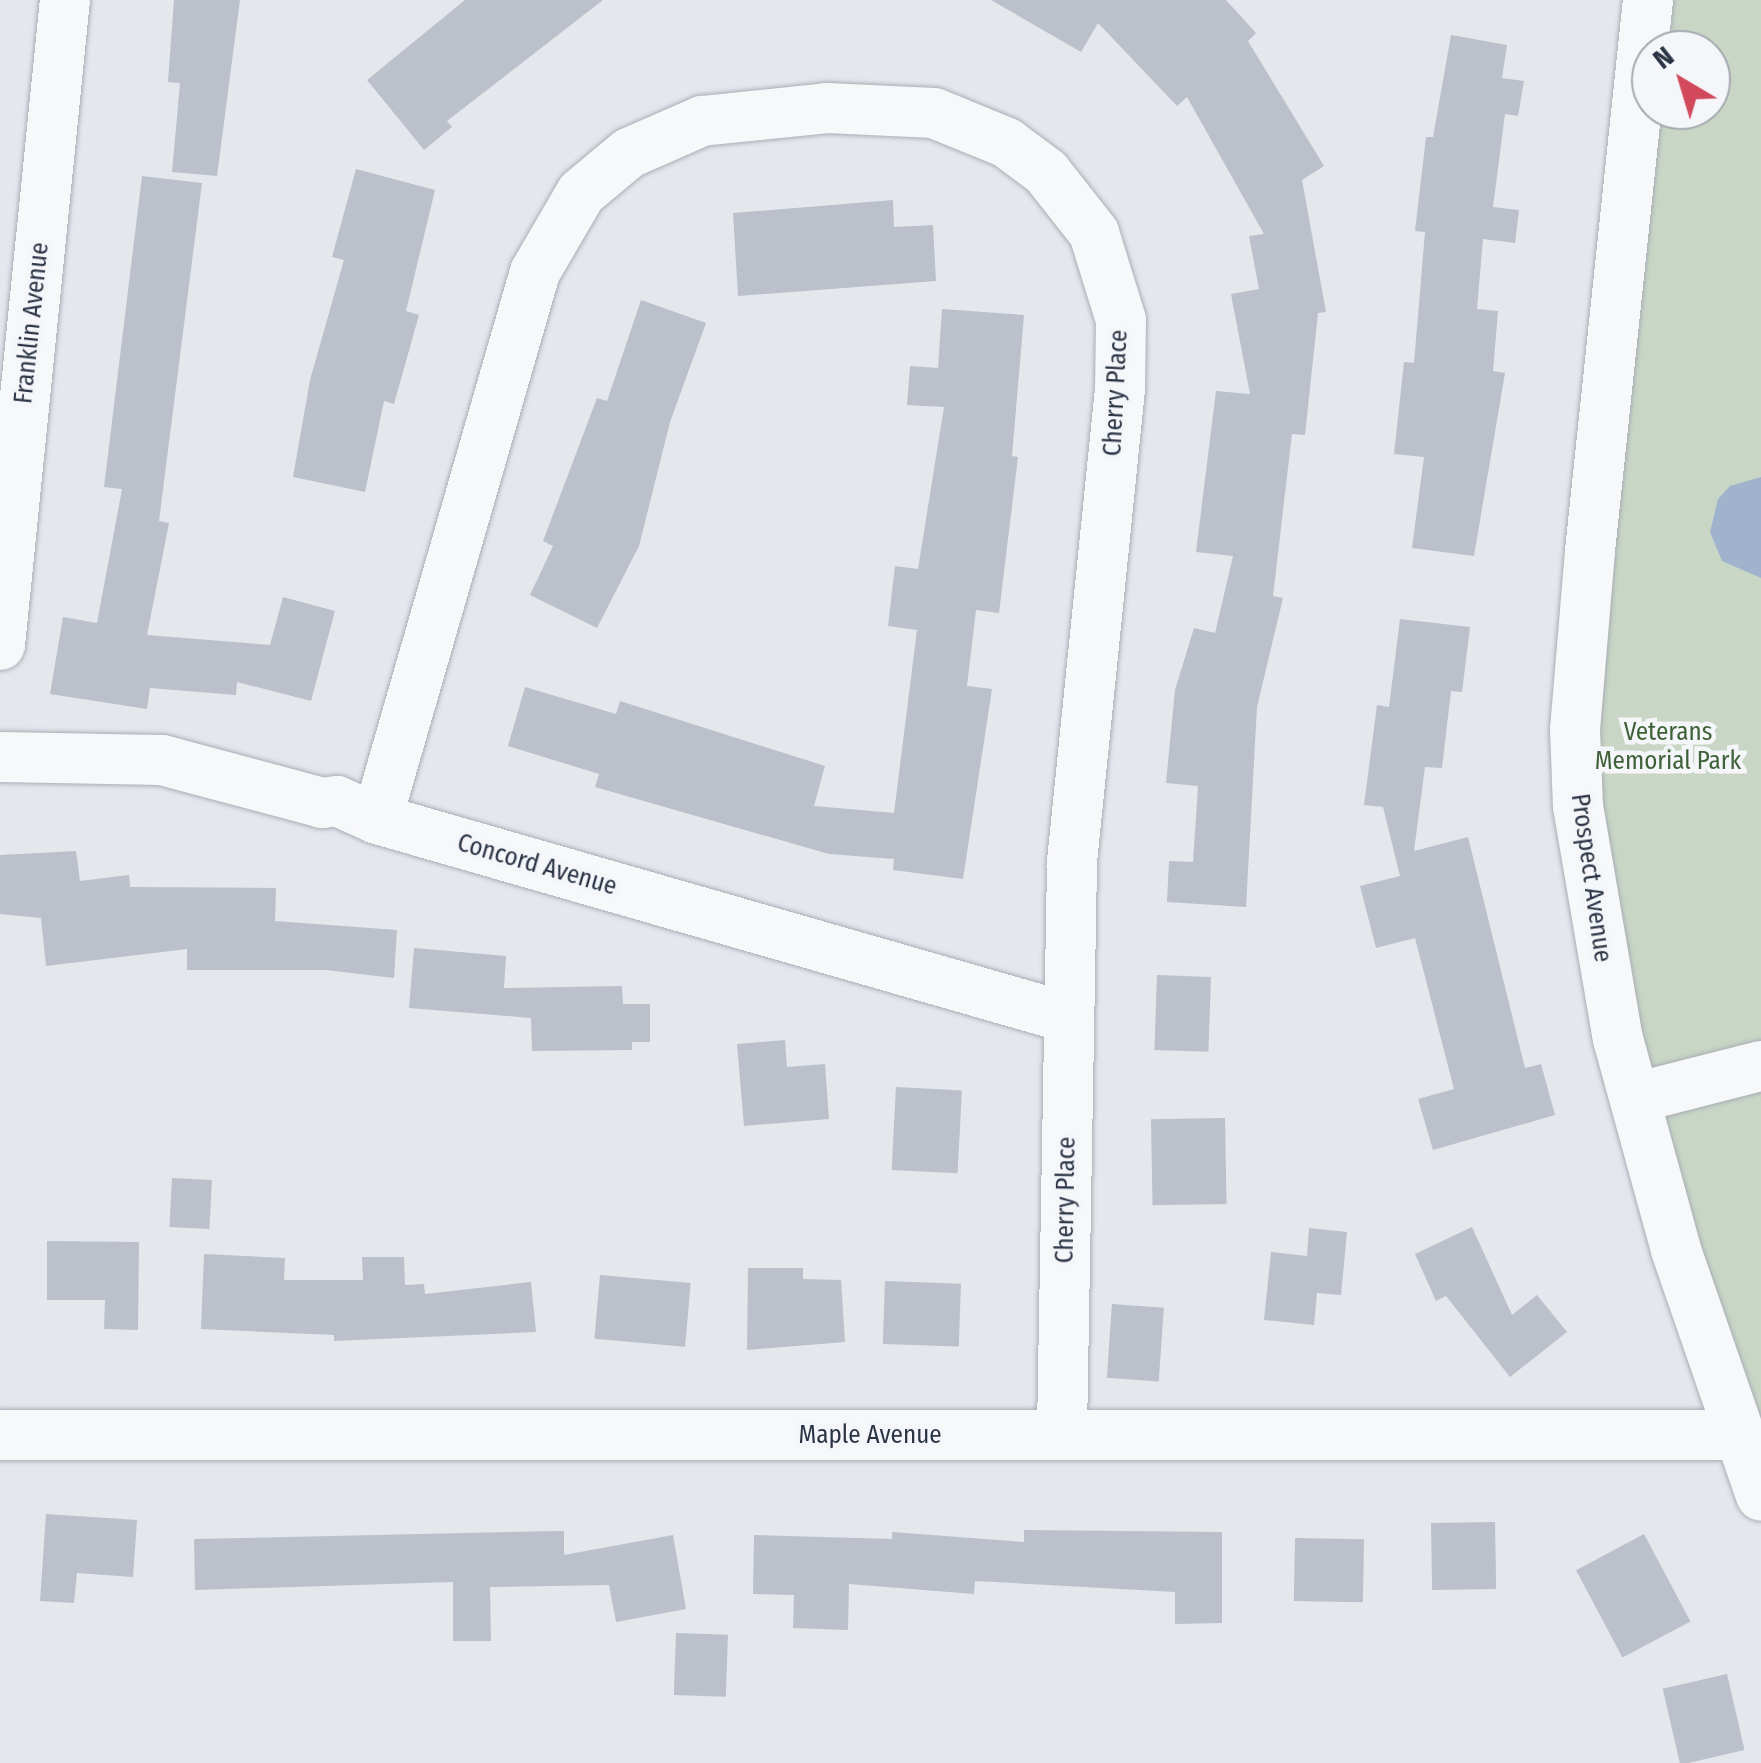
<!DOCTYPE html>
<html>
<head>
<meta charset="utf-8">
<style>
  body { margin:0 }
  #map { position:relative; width:1761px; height:1763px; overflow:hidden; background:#e4e7ec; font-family:"Fira Sans Condensed",sans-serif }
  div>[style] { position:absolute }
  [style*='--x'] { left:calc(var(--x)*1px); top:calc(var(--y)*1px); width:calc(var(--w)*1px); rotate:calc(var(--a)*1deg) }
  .green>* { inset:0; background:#c9d6c5 }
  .water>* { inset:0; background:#9fb4cc }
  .building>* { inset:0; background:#bbc0ca; transform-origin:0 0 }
  .roads { filter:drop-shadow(0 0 2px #a9aeb7) drop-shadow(0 0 2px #a9aeb7) }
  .minor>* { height:50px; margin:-25px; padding:0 25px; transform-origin:25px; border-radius:25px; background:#f7f8fa }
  span { translate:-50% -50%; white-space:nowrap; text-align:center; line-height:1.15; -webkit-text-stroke:9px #f4f6f9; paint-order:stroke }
  .street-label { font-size:25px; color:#2b3445 }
  .park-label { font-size:25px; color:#3f6138 }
  .north { position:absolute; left:1631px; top:30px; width:100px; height:100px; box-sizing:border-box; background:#f4f6f9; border:2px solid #a4a8b1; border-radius:50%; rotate:322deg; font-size:28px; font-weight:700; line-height:40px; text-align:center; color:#2b3445 }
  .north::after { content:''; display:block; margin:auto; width:35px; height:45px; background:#d1495b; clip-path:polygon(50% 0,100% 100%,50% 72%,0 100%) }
</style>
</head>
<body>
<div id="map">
  <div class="green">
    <i style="clip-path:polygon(evenodd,1648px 0,1761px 0,1761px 1496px,1588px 895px,1648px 0,1651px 50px,1711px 50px,1711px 110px,1651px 110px,1651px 50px)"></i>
  </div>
  <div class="water">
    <i style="clip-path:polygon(1761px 477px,1761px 578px,1722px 561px,1710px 532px,1718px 499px,1730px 486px)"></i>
  </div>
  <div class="building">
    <i style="clip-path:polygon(174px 0,240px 0,217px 176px,172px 172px,180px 83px,168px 82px)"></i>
    <i style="clip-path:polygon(465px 0,603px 0,447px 121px,452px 127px,424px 150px,367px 80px)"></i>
    <i style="clip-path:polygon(991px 0,1226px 0,1256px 33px,1248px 41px,1324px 166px,1302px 180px,1326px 312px,1318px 313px,1305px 435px,1292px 434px,1273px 596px,1283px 598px,1257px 707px,1246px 907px,1167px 902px,1169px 861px,1193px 862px,1198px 786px,1166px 783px,1175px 690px,1194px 628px,1215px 633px,1233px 556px,1196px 552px,1216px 391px,1250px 394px,1231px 294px,1259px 289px,1249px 236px,1264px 234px,1187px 97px,1177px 106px,1098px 23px,1081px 52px)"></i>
    <i style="clip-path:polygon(1451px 35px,1507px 45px,1502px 78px,1524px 81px,1518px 116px,1505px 114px,1493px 207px,1519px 210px,1515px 243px,1483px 239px,1477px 309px,1498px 311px,1493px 371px,1505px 373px,1474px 556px,1412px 548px,1424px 457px,1394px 454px,1404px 362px,1414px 363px,1425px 232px,1415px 231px,1426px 137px,1433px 137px)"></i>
    <i style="clip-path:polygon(356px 169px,435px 190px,406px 311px,419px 315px,394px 404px,384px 401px,365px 492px,293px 477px,310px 380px,344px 260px,332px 257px)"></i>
    <i style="clip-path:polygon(142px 176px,202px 183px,159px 521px,169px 523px,147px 635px,270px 645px,283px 597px,335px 611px,311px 701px,237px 682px,236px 695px,150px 688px,147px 709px,50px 694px,63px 617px,97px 623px,122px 489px,104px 487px)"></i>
    <i style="clip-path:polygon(893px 200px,894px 227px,933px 225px,936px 281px,738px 296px,733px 213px)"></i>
    <i style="clip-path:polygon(641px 300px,706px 323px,670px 422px,639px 546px,597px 628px,530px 595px,553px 546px,543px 541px,597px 398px,607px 401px)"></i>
    <i style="clip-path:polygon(942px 309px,1024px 315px,1012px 456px,1018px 457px,999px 613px,976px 610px,967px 686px,992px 689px,963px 879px,893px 870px,894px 859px,829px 854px,595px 787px,599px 774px,508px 746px,525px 687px,616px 714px,620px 701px,825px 766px,814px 806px,894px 813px,917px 630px,888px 626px,895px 566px,918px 569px,944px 407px,907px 405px,910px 366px,938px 368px)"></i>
    <i style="clip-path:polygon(1400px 619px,1470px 627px,1462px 692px,1451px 691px,1442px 768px,1425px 767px,1414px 851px,1468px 837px,1525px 1068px,1541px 1064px,1555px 1115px,1433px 1150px,1418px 1099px,1454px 1089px,1415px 938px,1376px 948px,1360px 886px,1400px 876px,1383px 807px,1364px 805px,1377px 705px,1389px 707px)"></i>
    <i style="clip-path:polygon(76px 851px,80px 881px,129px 875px,130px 887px,276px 888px,275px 921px,397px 930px,394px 978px,326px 970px,187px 970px,187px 949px,46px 966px,41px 918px,0 914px,0 855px)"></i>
    <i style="clip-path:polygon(414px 948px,506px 956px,504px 988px,622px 986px,623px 1004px,650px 1004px,650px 1042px,632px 1042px,632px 1050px,532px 1051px,531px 1018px,409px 1008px)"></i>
    <i style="left:1157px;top:975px;width:54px;height:75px;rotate:2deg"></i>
    <i style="clip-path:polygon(785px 1040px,787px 1067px,825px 1064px,829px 1119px,744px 1126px,737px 1044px)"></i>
    <i style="left:896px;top:1087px;width:66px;height:83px;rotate:3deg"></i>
    <i style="left:1225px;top:1118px;width:86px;height:74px;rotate:89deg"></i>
    <i style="left:172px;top:1178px;width:40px;height:49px;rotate:3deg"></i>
    <i style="clip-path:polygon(1472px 1227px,1512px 1315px,1537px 1295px,1567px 1332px,1510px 1377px,1446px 1296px,1436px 1301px,1415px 1254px)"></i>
    <i style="clip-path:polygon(1309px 1228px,1347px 1232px,1341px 1295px,1317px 1293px,1314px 1325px,1264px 1320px,1271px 1252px,1307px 1256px)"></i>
    <i style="clip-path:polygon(47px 1241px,139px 1242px,138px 1330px,104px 1329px,105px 1300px,47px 1300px)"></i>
    <i style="clip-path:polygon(204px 1254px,285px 1258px,284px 1280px,363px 1280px,362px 1257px,404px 1257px,405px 1285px,424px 1284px,425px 1294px,531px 1282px,536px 1332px,334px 1341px,334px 1335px,201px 1329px)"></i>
    <i style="clip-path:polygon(748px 1268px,803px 1268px,803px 1279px,841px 1280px,845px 1342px,747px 1350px)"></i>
    <i style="left:600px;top:1275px;width:91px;height:64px;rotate:5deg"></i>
    <i style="left:885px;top:1281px;width:76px;height:63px;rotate:2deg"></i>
    <i style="left:1112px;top:1304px;width:52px;height:74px;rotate:4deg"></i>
    <i style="clip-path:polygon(46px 1514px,137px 1520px,133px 1577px,77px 1573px,74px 1603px,40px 1601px)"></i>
    <i style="left:1495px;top:1522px;width:67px;height:64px;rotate:89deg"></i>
    <i style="clip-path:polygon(1024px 1530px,1222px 1532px,1222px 1623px,1175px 1624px,1175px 1592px,975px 1581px,974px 1594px,849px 1584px,848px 1630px,793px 1628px,794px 1595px,753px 1594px,754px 1535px,892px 1539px,892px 1532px,1024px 1542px)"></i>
    <i style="clip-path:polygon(557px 1531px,564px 1531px,564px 1555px,673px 1535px,686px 1609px,616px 1622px,609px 1585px,490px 1587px,491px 1641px,453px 1641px,453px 1582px,195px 1590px,194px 1539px)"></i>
    <i style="left:1644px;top:1534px;width:99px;height:77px;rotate:62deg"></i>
    <i style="left:1295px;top:1538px;width:69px;height:63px;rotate:1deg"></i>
    <i style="left:676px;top:1633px;width:52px;height:62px;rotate:2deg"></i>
    <i style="left:1727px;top:1674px;width:78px;height:66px;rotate:77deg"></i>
  </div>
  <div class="roads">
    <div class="minor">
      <i style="--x:1648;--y:0;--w:554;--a:96.01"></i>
      <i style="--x:1590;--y:551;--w:179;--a:94.8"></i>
      <i style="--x:1575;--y:729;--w:77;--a:87.8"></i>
      <i style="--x:1578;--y:806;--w:236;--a:80.3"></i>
      <i style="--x:1618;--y:1039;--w:219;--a:74.6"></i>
      <i style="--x:1676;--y:1250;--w:260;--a:70.9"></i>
      <i style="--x:0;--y:645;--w:648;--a:-84.25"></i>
      <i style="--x:0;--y:757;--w:162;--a:1.1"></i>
      <i style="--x:162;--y:760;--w:166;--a:15"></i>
      <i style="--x:322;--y:803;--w:15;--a:-8"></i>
      <i style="--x:337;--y:801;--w:44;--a:24.2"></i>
      <i style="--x:377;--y:819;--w:720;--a:16.04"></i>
      <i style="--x:377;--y:819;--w:569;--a:-73.89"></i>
      <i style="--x:535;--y:272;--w:91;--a:-59.8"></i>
      <i style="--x:581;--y:193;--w:62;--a:-39.8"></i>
      <i style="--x:629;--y:153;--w:80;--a:-23.7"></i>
      <i style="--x:702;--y:121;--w:126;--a:-5.9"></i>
      <i style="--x:827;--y:108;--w:107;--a:2.7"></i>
      <i style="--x:934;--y:113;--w:79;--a:22.3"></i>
      <i style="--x:1007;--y:143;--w:49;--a:36.6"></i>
      <i style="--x:1046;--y:172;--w:78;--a:51.8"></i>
      <i style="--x:1094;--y:233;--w:91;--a:72.8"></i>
      <i style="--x:1121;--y:320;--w:69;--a:90.8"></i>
      <i style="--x:1120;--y:389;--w:478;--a:95.8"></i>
      <i style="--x:1072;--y:865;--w:570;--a:91.01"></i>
      <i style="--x:1635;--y:1098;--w:130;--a:-14.3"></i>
      <i style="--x:0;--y:1435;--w:1740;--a:0"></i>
    </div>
  </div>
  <div class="street-label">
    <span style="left:32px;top:323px;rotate:-84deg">Franklin Avenue</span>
    <span style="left:1116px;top:393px;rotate:-87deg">Cherry Place</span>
    <span style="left:537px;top:865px;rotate:16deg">Concord Avenue</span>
    <span style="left:1591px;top:878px;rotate:82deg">Prospect Avenue</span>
    <span style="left:1066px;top:1200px;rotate:-89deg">Cherry Place</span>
    <span style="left:870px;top:1435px">Maple Avenue</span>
  </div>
  <div class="park-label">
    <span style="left:1668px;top:747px">Veterans<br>Memorial Park</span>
  </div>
  <div class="north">N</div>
</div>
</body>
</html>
